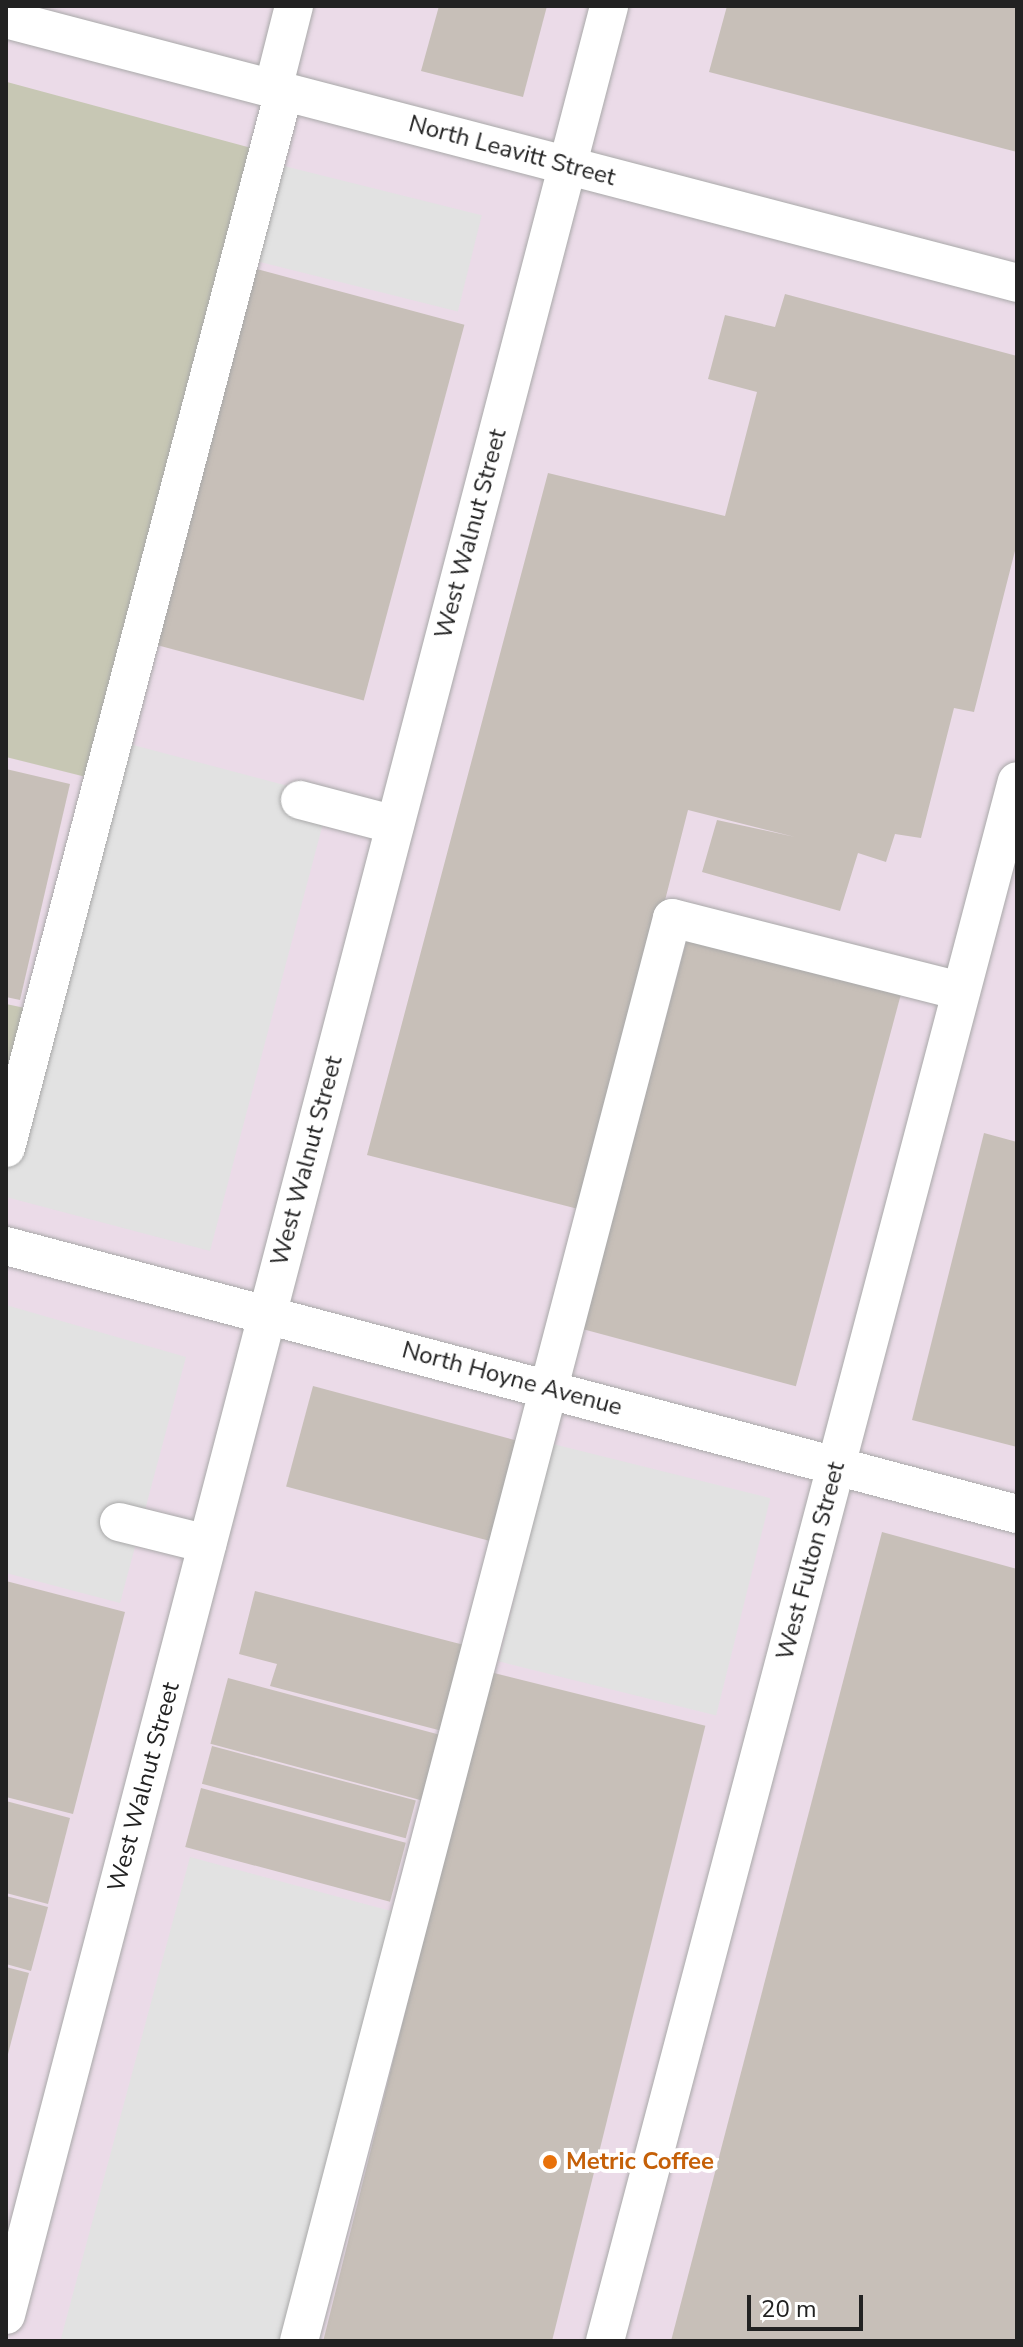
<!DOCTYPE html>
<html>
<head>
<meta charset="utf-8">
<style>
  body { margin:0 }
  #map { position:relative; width:1023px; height:2347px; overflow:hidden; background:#f2efe9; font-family:"Nunito Sans",sans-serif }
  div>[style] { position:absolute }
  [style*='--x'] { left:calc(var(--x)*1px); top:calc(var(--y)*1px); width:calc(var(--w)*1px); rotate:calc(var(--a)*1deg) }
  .industrial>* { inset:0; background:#ebdbe8; transform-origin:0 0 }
  .construction>* { inset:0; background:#c7c7b4 }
  .parking>* { inset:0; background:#e2e2e2; transform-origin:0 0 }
  .building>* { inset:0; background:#c7bfb8; transform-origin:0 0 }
  .roads { filter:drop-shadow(0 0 2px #a9a9a9) drop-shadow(0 0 2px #a9a9a9) }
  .minor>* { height:38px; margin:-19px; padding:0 19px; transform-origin:19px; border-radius:19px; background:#fff }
  .dots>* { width:22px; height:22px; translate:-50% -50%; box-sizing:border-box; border:4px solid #fff; border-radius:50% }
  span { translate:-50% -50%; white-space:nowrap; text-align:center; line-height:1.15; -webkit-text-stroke:8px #fff; paint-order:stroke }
  .street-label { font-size:24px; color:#222 }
  .food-label { font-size:24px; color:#c56008; font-weight:700 }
  .left { translate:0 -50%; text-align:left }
  .frame { position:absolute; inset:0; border:8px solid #222; pointer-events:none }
  .scale { position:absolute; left:747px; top:2295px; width:116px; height:36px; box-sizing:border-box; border:4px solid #222; border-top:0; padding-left:10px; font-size:24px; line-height:28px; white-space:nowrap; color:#222; -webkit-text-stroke:6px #fff; paint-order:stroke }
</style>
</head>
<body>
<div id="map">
  <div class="industrial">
    <i style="left:6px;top:6px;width:1011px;height:2335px"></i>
  </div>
  <div class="construction">
    <i style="clip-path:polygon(7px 82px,255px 149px,86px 777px,6px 757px)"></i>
    <i style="clip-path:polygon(6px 1004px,25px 1008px,6px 1084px)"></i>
  </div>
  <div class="parking">
    <i style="left:280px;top:165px;width:208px;height:99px;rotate:14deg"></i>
    <i style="clip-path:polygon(118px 741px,330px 797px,210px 1251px,6px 1197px,6px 1166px)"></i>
    <i style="clip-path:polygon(6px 1305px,186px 1357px,120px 1603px,6px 1573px)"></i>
    <i style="left:553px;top:1444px;width:224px;height:224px;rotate:14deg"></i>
    <i style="left:190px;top:1857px;width:213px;height:500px;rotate:15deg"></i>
  </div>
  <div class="building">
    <i style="clip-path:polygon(439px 6px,547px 6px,523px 97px,421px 71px)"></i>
    <i style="clip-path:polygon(727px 6px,1017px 6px,1017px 152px,709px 72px)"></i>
    <i style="left:249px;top:267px;width:223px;height:389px;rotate:15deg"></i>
    <i style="clip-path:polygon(785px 294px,1017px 356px,1017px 543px,974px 712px,954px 708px,921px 838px,895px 834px,886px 862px,858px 853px,840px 911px,702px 872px,717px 820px,795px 837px,688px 810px,586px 1211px,367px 1155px,548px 473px,725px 516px,757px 392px,708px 379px,725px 315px,775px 327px)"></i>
    <i style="clip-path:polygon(6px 769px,70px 784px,20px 1000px,6px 997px)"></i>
    <i style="left:688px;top:935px;width:221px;height:408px;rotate:15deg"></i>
    <i style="clip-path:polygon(984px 1133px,1017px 1142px,1017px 1447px,912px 1420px)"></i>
    <i style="left:313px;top:1386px;width:213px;height:104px;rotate:15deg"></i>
    <i style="clip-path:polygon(882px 1532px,1017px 1569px,1017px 2341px,671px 2341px)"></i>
    <i style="clip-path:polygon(6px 1581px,125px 1612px,73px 1814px,6px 1797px)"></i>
    <i style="clip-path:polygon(255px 1591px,468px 1646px,446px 1732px,270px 1686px,277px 1664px,239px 1654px)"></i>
    <i style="left:490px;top:1672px;width:222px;height:692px;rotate:14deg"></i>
    <i style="left:228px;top:1678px;width:221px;height:68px;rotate:15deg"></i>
    <i style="left:212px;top:1746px;width:211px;height:39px;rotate:15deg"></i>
    <i style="left:201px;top:1788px;width:212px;height:61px;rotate:15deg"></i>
    <i style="clip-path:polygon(6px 1801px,70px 1818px,48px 1904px,6px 1893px)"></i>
    <i style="clip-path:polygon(6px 1896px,48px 1907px,31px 1971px,6px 1964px)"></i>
    <i style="clip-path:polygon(6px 1967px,29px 1973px,7px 2058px,6px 2058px)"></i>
  </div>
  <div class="roads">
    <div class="minor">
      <i style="--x:6;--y:19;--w:1045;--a:14.63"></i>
      <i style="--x:273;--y:89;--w:86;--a:-75.8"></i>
      <i style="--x:300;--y:800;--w:98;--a:14.7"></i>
      <i style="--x:6;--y:1148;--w:1093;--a:-75.26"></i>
      <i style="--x:6;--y:1246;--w:1046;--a:14.85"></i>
      <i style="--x:119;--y:1522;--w:91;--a:14"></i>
      <i style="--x:6;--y:2315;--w:2386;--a:-75.36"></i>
      <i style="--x:299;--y:2341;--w:1471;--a:-75.31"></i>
      <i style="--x:672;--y:918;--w:298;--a:14.2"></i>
      <i style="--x:605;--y:2341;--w:1613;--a:-75.21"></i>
    </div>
  </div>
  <div class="dots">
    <i style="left:550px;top:2162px;background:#e8710a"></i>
  </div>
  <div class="street-label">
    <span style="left:512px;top:151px;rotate:15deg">North Leavitt Street</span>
    <span style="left:471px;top:534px;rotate:-75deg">West Walnut Street</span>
    <span style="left:307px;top:1161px;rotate:-75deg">West Walnut Street</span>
    <span style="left:512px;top:1379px;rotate:15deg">North Hoyne Avenue</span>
    <span style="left:811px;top:1561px;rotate:-75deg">West Fulton Street</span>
    <span style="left:144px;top:1787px;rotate:-75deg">West Walnut Street</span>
  </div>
  <div class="food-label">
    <span class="left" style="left:566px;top:2162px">Metric Coffee</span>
  </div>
  <div class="frame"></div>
  <div class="scale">20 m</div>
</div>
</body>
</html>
